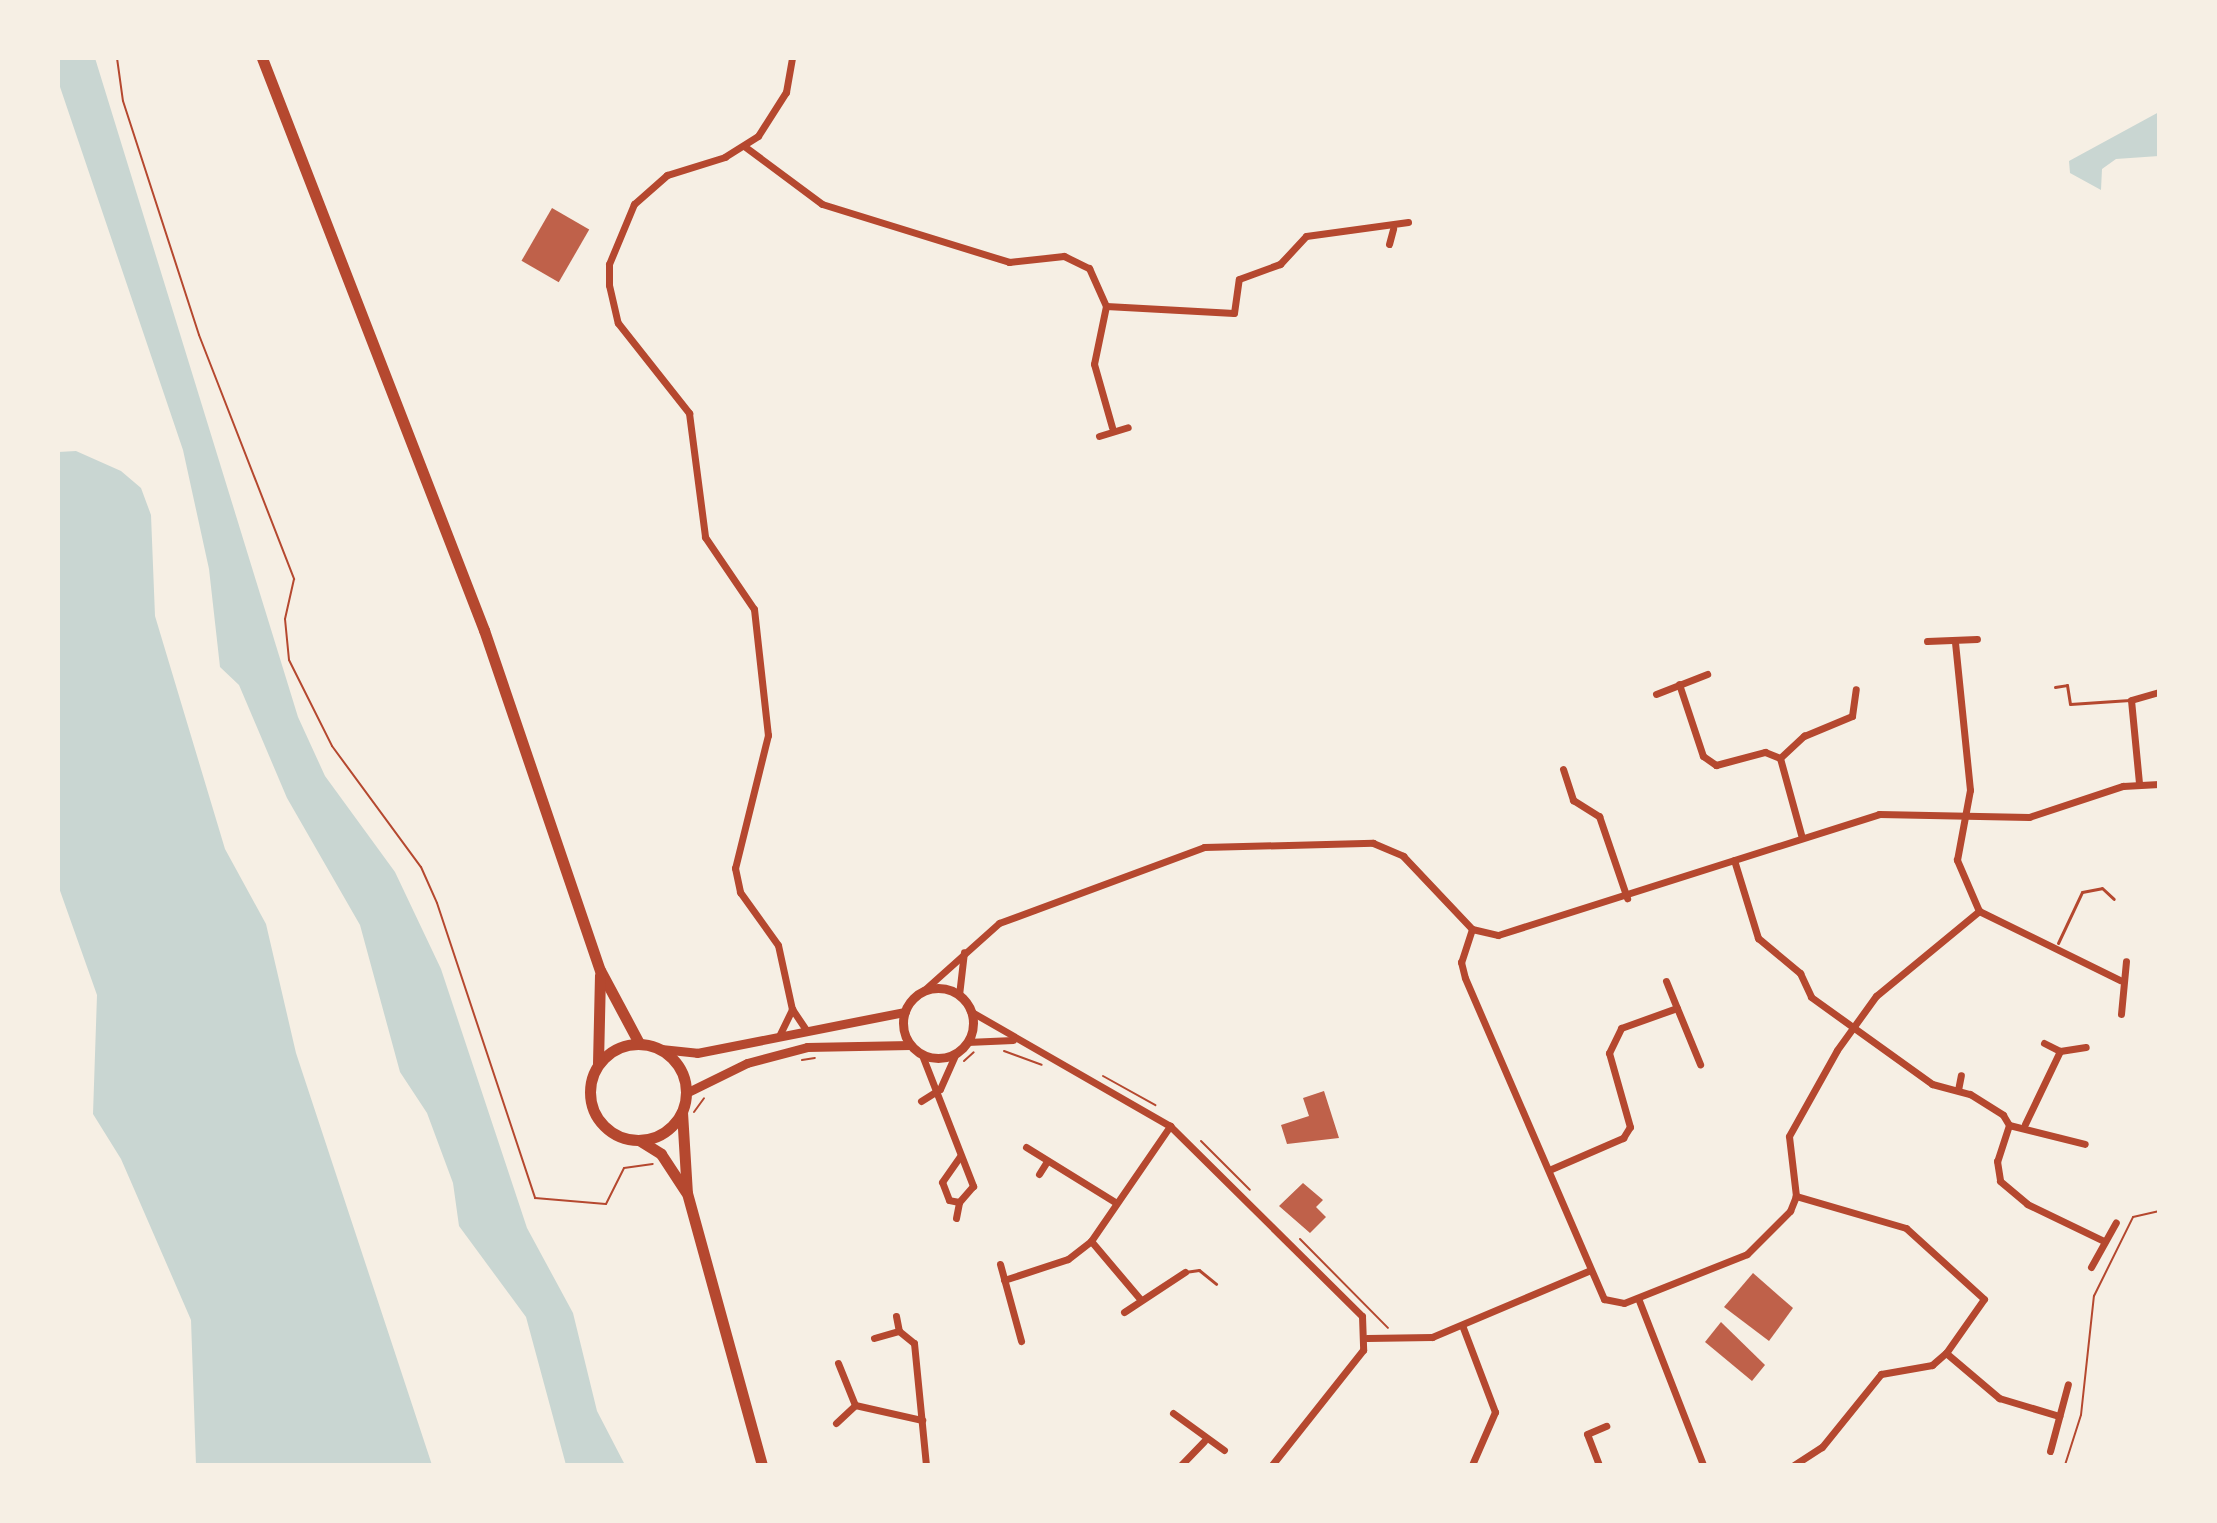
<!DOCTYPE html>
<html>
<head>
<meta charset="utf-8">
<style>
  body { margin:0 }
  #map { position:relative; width:2217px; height:1523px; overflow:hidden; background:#f6efe4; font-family:"Source Sans 3",sans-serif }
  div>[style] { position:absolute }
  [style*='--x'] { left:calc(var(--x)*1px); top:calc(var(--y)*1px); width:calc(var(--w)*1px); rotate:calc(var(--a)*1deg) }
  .water>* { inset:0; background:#c9d6d2 }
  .building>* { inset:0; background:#bf614a; transform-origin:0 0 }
  .path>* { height:2px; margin:-1px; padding:0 1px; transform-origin:1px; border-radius:1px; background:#b5482f }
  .service>* { height:3px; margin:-1.5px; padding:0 1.5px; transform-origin:1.5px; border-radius:1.5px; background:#b5482f }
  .minor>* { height:7px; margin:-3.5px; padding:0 3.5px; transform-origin:3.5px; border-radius:3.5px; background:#b5482f }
  .tertiary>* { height:9px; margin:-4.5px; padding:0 4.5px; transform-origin:4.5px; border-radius:4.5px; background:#b5482f }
  .tertiary>.ring { margin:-4.5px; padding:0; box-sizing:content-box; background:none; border:9px solid #b5482f; border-radius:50% }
  .trunk>* { height:11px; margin:-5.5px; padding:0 5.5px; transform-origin:5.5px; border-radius:5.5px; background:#b5482f }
  .trunk>.ring { margin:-5.5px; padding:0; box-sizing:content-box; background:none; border:11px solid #b5482f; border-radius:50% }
  span { translate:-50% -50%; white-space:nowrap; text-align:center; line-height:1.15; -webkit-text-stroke:7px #f6efe4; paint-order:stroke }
  .frame { position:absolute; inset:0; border:60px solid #f6efe4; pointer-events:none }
</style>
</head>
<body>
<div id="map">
  <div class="water">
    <i style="clip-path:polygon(58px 58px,95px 58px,298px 717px,325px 776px,395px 872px,441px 969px,527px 1228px,573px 1313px,597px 1411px,625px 1465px,566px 1465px,526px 1317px,459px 1226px,453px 1183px,427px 1113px,400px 1072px,360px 925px,287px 798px,239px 685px,220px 667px,209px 569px,183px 450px,58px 81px)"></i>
    <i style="clip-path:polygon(2159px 112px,2159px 156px,2116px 159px,2102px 169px,2101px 190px,2070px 173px,2069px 161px)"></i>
    <i style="clip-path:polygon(76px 451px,121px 471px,141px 488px,151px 515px,155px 616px,225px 849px,266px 924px,296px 1053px,432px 1465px,196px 1465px,191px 1320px,121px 1159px,93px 1114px,97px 995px,58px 885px,58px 452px)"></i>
  </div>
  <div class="building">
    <i style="left:552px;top:208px;width:43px;height:61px;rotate:30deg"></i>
    <i style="clip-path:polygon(1324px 1091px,1339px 1138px,1287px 1144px,1281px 1125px,1309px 1116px,1303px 1098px)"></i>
    <i style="clip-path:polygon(1303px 1183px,1323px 1200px,1316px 1207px,1326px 1217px,1310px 1233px,1279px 1206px)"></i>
    <i style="clip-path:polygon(1753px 1273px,1793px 1308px,1769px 1341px,1724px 1307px)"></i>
    <i style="clip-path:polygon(1721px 1322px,1765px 1365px,1752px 1381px,1705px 1342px)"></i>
  </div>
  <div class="path">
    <i style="--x:117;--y:58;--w:43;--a:82.1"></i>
    <i style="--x:123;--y:101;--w:246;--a:72"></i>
    <i style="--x:199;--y:335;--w:262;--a:68.7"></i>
    <i style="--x:294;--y:579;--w:41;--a:102.7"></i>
    <i style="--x:285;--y:619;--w:41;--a:84.4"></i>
    <i style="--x:289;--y:660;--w:96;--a:63.4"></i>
    <i style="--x:332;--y:746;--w:150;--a:53.7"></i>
    <i style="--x:421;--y:867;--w:39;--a:66"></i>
    <i style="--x:437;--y:903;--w:311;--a:71.6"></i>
    <i style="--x:535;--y:1198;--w:71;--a:4.8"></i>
    <i style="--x:606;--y:1204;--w:40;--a:-63.4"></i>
    <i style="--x:624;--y:1168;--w:29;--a:-8"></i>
    <i style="--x:1004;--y:1051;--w:40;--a:20.2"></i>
    <i style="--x:802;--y:1060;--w:13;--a:-9"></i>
    <i style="--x:964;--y:1061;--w:13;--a:-42"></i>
    <i style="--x:1103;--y:1076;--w:60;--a:29.1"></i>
    <i style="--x:694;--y:1112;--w:17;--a:-54"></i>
    <i style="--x:1201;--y:1141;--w:69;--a:45"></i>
    <i style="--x:1300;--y:1239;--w:125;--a:45.3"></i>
    <i style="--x:2065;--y:1465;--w:52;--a:-72.3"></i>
    <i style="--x:2081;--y:1415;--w:120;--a:-83.8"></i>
    <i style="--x:2094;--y:1296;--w:88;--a:-63.7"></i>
    <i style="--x:2133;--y:1217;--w:27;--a:-13"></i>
  </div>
  <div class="service">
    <i style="--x:2055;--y:687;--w:12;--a:-9"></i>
    <i style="--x:2067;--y:685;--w:19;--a:81"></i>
    <i style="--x:2070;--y:704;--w:60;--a:-3.8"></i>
    <i style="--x:2058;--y:943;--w:56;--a:-64.8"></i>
    <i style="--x:2082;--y:892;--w:20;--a:-11"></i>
    <i style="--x:2102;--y:888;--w:16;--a:43"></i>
    <i style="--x:1185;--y:1272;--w:14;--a:-8"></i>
    <i style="--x:1199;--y:1270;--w:22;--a:39"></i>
  </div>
  <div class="minor">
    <i style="--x:792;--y:58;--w:35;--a:100"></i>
    <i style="--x:786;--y:92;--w:52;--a:122.5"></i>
    <i style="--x:758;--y:136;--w:39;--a:148"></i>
    <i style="--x:725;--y:157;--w:61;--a:162.8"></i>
    <i style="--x:667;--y:175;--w:44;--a:138.7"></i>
    <i style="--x:634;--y:204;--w:65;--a:112.6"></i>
    <i style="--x:609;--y:264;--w:21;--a:90"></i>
    <i style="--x:609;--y:285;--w:39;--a:77"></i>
    <i style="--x:618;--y:323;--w:115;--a:51.7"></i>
    <i style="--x:689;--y:413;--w:125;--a:82.6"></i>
    <i style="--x:705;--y:537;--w:87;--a:55.8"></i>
    <i style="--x:754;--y:609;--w:127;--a:83.7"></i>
    <i style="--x:768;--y:735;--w:137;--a:103.9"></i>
    <i style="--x:735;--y:868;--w:25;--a:78"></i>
    <i style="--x:740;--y:892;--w:65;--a:54.4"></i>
    <i style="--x:778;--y:945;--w:66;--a:77.7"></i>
    <i style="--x:792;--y:1009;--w:25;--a:56"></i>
    <i style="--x:744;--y:146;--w:97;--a:36.6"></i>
    <i style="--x:822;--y:204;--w:196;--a:17.2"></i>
    <i style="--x:1009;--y:262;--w:55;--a:-6.2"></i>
    <i style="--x:1064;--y:256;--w:28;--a:26"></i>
    <i style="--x:1089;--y:268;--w:42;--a:65.9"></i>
    <i style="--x:1106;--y:306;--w:59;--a:101.7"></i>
    <i style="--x:1094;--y:364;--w:66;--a:74.1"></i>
    <i style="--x:1389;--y:244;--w:16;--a:-75"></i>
    <i style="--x:1106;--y:306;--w:128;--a:3.1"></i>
    <i style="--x:1234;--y:313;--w:34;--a:-82"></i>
    <i style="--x:1239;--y:279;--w:44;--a:-20.1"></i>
    <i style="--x:1280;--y:264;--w:38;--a:-47"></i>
    <i style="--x:1306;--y:236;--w:103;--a:-7.8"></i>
    <i style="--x:1099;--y:436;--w:30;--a:-17"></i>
    <i style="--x:1927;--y:641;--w:50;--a:-2.3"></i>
    <i style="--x:1679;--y:684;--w:76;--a:71.6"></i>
    <i style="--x:1703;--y:756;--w:16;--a:35"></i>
    <i style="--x:1716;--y:765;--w:51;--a:-14.9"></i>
    <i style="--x:1765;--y:752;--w:16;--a:22"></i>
    <i style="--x:1656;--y:694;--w:55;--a:-21.4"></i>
    <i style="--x:1563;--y:769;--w:33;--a:72"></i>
    <i style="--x:1573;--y:800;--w:31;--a:32"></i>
    <i style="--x:1599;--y:816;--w:87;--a:71.1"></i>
    <i style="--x:2139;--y:783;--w:83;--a:-95.5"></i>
    <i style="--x:2131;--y:700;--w:29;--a:-16"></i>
    <i style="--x:1802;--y:838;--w:83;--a:-105.4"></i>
    <i style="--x:1780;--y:758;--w:33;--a:-43"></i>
    <i style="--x:1804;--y:736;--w:52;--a:-22.6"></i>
    <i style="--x:1852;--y:716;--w:27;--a:-82"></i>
    <i style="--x:1734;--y:860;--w:82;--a:72.9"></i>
    <i style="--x:1758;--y:938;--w:55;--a:39.8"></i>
    <i style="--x:1800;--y:973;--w:26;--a:65"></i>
    <i style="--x:1811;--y:997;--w:149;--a:35.7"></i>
    <i style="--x:1932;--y:1084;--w:39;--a:15"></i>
    <i style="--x:1970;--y:1094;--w:39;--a:32"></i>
    <i style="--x:2003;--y:1115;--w:12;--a:59"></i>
    <i style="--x:2009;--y:1125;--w:38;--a:108"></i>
    <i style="--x:1997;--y:1161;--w:20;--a:81"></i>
    <i style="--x:2000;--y:1181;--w:35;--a:40"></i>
    <i style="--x:2027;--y:1204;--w:85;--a:25.7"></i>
    <i style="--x:1979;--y:911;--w:157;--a:26.1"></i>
    <i style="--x:1472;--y:929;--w:35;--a:108"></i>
    <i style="--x:1461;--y:962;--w:16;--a:76"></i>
    <i style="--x:1465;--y:978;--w:350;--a:66.6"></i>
    <i style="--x:1604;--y:1299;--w:20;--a:11"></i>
    <i style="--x:1624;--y:1303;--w:132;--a:-21.7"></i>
    <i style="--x:1747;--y:1254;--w:61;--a:-45"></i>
    <i style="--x:1790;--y:1211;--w:16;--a:-68"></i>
    <i style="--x:1796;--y:1196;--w:60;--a:-96.7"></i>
    <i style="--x:1789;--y:1136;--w:98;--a:-60.8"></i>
    <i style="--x:1837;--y:1050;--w:67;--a:-54.2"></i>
    <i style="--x:1876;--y:996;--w:134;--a:-39.5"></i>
    <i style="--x:1979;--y:911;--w:56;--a:-113.3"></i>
    <i style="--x:1957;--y:860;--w:71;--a:-79.5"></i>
    <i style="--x:1970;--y:790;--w:148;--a:-95.8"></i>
    <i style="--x:1666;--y:981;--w:29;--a:68"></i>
    <i style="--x:923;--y:991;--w:102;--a:-41.8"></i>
    <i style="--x:999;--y:923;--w:219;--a:-20.3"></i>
    <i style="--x:1204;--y:847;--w:169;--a:-1.4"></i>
    <i style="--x:1373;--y:843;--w:33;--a:23"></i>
    <i style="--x:1403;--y:856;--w:100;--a:46.6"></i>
    <i style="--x:1472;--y:929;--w:27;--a:13"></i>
    <i style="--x:1498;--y:935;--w:400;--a:-17.6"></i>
    <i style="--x:1879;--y:814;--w:150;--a:1.1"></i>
    <i style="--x:2029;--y:817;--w:99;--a:-18.3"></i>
    <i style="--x:2123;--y:786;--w:36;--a:-3"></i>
    <i style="--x:959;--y:995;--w:43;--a:-83.4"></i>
    <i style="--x:970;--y:1011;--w:231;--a:29.9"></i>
    <i style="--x:1170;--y:1126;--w:270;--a:44.7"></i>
    <i style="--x:1362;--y:1316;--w:34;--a:88"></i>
    <i style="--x:1363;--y:1350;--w:147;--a:128.4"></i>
    <i style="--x:2121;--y:1014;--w:53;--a:-84.6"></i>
    <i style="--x:780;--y:1034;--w:28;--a:-64"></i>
    <i style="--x:967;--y:1042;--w:46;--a:-2.5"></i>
    <i style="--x:2044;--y:1043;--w:18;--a:27"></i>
    <i style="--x:2060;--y:1051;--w:26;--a:-9"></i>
    <i style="--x:922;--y:1055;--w:141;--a:68.7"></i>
    <i style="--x:973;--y:1186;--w:21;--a:131"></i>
    <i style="--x:959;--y:1202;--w:10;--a:-169"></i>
    <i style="--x:949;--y:1200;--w:19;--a:-111"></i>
    <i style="--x:942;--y:1182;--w:32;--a:-55"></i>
    <i style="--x:1958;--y:1090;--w:15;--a:-79"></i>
    <i style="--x:921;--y:1101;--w:22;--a:-32"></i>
    <i style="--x:940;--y:1089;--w:39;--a:-66"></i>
    <i style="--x:2025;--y:1124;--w:81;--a:-64.4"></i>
    <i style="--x:2009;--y:1125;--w:78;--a:14"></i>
    <i style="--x:1026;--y:1147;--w:105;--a:31.7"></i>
    <i style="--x:1549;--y:1170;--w:81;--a:-23.4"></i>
    <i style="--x:1623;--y:1138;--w:13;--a:-58"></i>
    <i style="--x:1630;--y:1127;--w:77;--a:-105.8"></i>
    <i style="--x:1609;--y:1053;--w:28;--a:-64"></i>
    <i style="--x:1621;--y:1028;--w:59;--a:-19.7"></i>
    <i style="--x:1677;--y:1008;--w:61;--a:67.7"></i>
    <i style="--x:1039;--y:1174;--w:15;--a:-58"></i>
    <i style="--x:956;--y:1218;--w:16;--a:-79"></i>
    <i style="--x:1091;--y:1241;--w:76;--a:49.8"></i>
    <i style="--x:1000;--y:1264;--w:80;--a:74.7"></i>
    <i style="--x:2091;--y:1267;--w:51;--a:-60.9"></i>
    <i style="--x:1004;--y:1280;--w:67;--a:-18.2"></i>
    <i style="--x:1068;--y:1259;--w:29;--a:-38"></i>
    <i style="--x:1091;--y:1241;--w:140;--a:-55.5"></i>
    <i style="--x:1638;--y:1298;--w:179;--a:68.7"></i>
    <i style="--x:1124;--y:1312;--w:73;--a:-33.3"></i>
    <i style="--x:896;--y:1316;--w:15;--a:79"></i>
    <i style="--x:1462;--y:1325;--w:93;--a:69.2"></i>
    <i style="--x:1495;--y:1412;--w:58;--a:113.5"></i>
    <i style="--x:874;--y:1338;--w:26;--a:-16"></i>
    <i style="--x:899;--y:1331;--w:19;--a:39"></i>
    <i style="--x:914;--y:1343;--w:123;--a:84.4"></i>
    <i style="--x:1367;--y:1338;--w:65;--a:-0.9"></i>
    <i style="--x:1432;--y:1337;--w:169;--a:-22.9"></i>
    <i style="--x:1946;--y:1353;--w:70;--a:40.3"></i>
    <i style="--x:1999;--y:1398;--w:63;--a:16.7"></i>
    <i style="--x:838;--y:1363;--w:45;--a:68"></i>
    <i style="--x:855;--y:1405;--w:69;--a:12.6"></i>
    <i style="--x:1173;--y:1413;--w:63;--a:36"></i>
    <i style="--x:836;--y:1423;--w:26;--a:-43"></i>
    <i style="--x:2050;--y:1451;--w:69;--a:-75"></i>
    <i style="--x:1181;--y:1465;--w:33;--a:-46"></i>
    <i style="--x:1599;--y:1465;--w:33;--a:-111"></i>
    <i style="--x:1587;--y:1434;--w:21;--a:-23"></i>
    <i style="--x:1794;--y:1465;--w:33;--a:-33"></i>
    <i style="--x:1822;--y:1447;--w:94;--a:-51.1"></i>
    <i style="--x:1881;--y:1374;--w:52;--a:-10"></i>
    <i style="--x:1932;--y:1365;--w:18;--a:-41"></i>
    <i style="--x:1946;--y:1353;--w:66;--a:-54.9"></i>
    <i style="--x:1984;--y:1299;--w:105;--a:-137.7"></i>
    <i style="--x:1906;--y:1228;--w:115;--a:-163.8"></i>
  </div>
  <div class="tertiary">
    <i class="ring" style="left:903px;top:988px;width:61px;height:61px"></i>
    <i style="--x:661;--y:1049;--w:36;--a:6"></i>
    <i style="--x:697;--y:1053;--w:212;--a:-11.2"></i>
    <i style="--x:686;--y:1093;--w:68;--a:-26.2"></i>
    <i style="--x:747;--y:1063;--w:62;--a:-14.9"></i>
    <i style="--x:807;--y:1047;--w:103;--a:-1.1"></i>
  </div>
  <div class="trunk">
    <i style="--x:262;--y:58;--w:614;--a:68.79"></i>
    <i style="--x:484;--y:630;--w:359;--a:71.2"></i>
    <i style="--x:600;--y:970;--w:83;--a:61.9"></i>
    <i class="ring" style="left:590px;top:1044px;width:85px;height:85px"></i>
    <i style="--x:598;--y:1063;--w:88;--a:-88.7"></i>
    <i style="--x:682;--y:1112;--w:81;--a:86.5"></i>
    <i style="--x:687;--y:1193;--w:282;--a:74.6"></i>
    <i style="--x:639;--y:1140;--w:26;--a:32"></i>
    <i style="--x:661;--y:1154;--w:45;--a:56.7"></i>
  </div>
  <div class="frame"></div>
</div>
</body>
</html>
